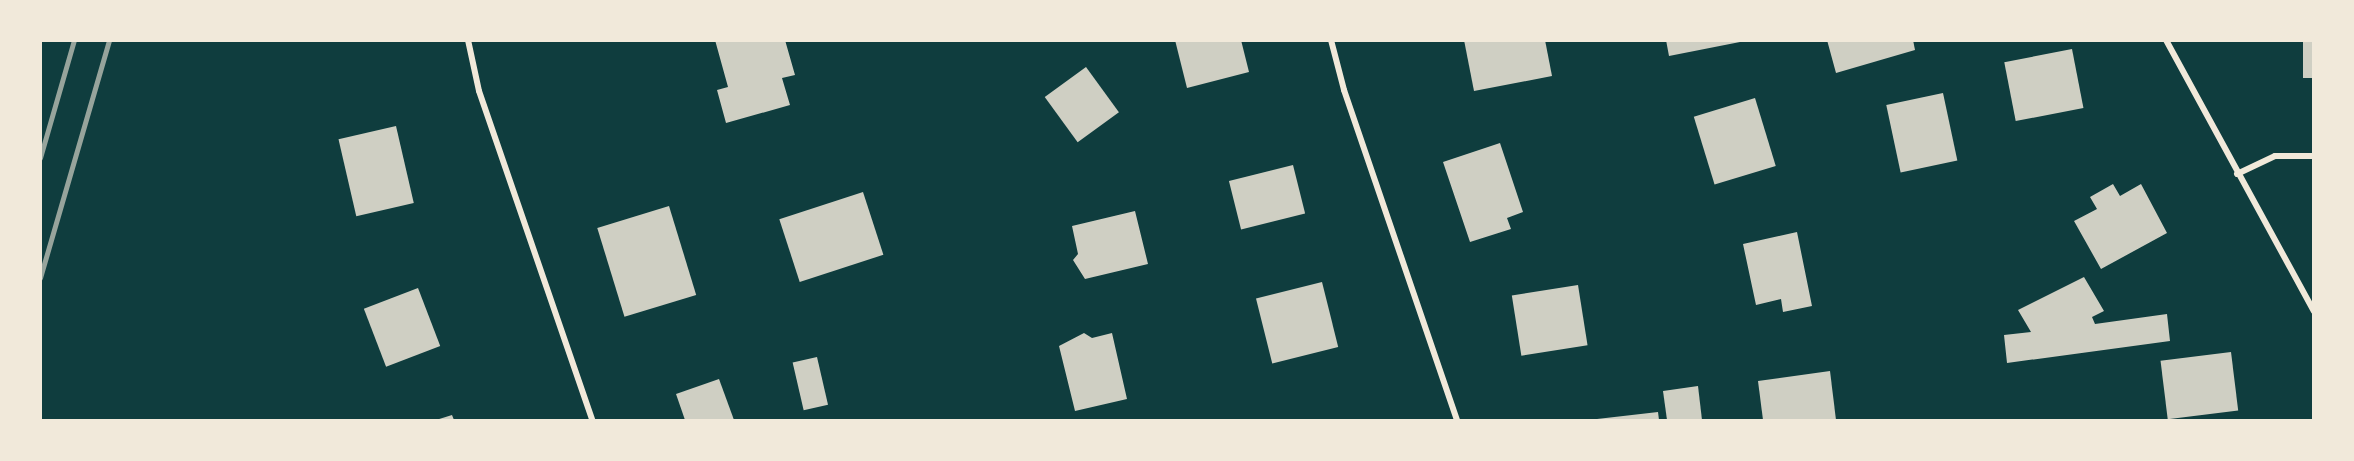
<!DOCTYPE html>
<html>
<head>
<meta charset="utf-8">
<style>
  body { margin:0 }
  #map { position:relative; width:2354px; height:461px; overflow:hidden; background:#0f3d3e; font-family:"Noto Sans",sans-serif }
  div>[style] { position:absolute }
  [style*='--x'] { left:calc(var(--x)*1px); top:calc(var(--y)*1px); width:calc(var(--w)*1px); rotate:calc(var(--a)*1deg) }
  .building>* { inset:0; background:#cfcfc3; transform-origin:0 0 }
  .minor>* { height:6px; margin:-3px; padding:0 3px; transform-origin:3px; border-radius:3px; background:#f1e9da }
  .rail>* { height:4.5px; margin:-2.25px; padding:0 2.25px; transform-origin:2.25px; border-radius:2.25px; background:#97a49c }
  span { translate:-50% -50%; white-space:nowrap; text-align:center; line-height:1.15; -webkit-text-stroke:4.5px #f1e9da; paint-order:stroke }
  .frame { position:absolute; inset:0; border:42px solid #f1e9da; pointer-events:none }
</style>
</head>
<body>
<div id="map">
  <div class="building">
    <i style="clip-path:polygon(715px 40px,785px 40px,795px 75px,782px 78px,790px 105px,726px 123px,717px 90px,728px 87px)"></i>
    <i style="clip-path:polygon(1175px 40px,1241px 40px,1249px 72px,1187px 88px)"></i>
    <i style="clip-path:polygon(1464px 40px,1545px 40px,1552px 76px,1474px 91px)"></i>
    <i style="clip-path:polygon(1666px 40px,1740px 40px,1740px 42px,1669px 56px)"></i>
    <i style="clip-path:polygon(1827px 40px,1913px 40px,1915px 50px,1836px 73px)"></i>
    <i style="left:2303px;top:40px;width:11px;height:38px"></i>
    <i style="left:2072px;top:49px;width:60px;height:69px;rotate:79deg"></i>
    <i style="left:1086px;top:67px;width:56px;height:51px;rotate:54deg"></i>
    <i style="left:1943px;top:93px;width:69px;height:58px;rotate:78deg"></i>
    <i style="left:1755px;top:98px;width:71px;height:64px;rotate:73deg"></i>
    <i style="left:396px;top:126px;width:79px;height:59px;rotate:77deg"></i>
    <i style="clip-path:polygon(1500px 143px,1523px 212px,1507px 218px,1511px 229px,1470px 242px,1443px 162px)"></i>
    <i style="left:1293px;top:165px;width:50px;height:66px;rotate:76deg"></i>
    <i style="clip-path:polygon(2113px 184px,2120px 196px,2141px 184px,2167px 233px,2101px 269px,2074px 221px,2097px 209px,2090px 197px)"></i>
    <i style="left:863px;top:192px;width:66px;height:88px;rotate:72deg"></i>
    <i style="left:669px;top:206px;width:93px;height:75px;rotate:73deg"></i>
    <i style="clip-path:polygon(1135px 211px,1148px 264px,1085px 279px,1073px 260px,1078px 254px,1072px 226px)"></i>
    <i style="clip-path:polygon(1797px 232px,1812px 306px,1783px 312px,1781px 299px,1756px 305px,1743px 244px)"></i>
    <i style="clip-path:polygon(2084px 277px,2104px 311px,2092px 317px,2095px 324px,2167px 314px,2170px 341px,2007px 363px,2004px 335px,2031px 332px,2018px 310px)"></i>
    <i style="left:1322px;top:282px;width:67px;height:68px;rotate:76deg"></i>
    <i style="left:1578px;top:285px;width:61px;height:67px;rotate:81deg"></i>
    <i style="left:418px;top:288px;width:62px;height:58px;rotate:69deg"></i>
    <i style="clip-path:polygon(1084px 333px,1092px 338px,1112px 333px,1127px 399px,1075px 411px,1059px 346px)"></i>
    <i style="left:2231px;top:352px;width:59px;height:71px;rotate:83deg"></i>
    <i style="left:817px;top:357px;width:49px;height:25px;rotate:77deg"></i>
    <i style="clip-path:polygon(1830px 371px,1836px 420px,1763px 420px,1758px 381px)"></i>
    <i style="clip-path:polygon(719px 379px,734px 420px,685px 420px,676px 394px)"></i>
    <i style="clip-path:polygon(1698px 386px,1702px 420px,1667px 420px,1663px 391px)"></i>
    <i style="clip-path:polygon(1658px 412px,1659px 420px,1597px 420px,1597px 419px)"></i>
    <i style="clip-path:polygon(452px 415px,454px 420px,436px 420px)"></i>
  </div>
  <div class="minor">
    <i style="--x:468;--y:40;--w:52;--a:77.8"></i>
    <i style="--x:479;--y:91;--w:348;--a:71"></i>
    <i style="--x:1331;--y:40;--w:52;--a:75.4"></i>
    <i style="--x:1344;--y:90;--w:349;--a:71.1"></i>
    <i style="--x:2166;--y:40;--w:309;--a:61.4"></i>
    <i style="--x:2237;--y:174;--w:42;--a:-25.3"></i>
    <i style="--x:2275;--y:156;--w:39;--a:0"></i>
  </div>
  <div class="rail">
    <i style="--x:40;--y:158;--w:123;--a:-73.9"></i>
    <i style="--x:40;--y:278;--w:248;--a:-73.8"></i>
  </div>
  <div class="frame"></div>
</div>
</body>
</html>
